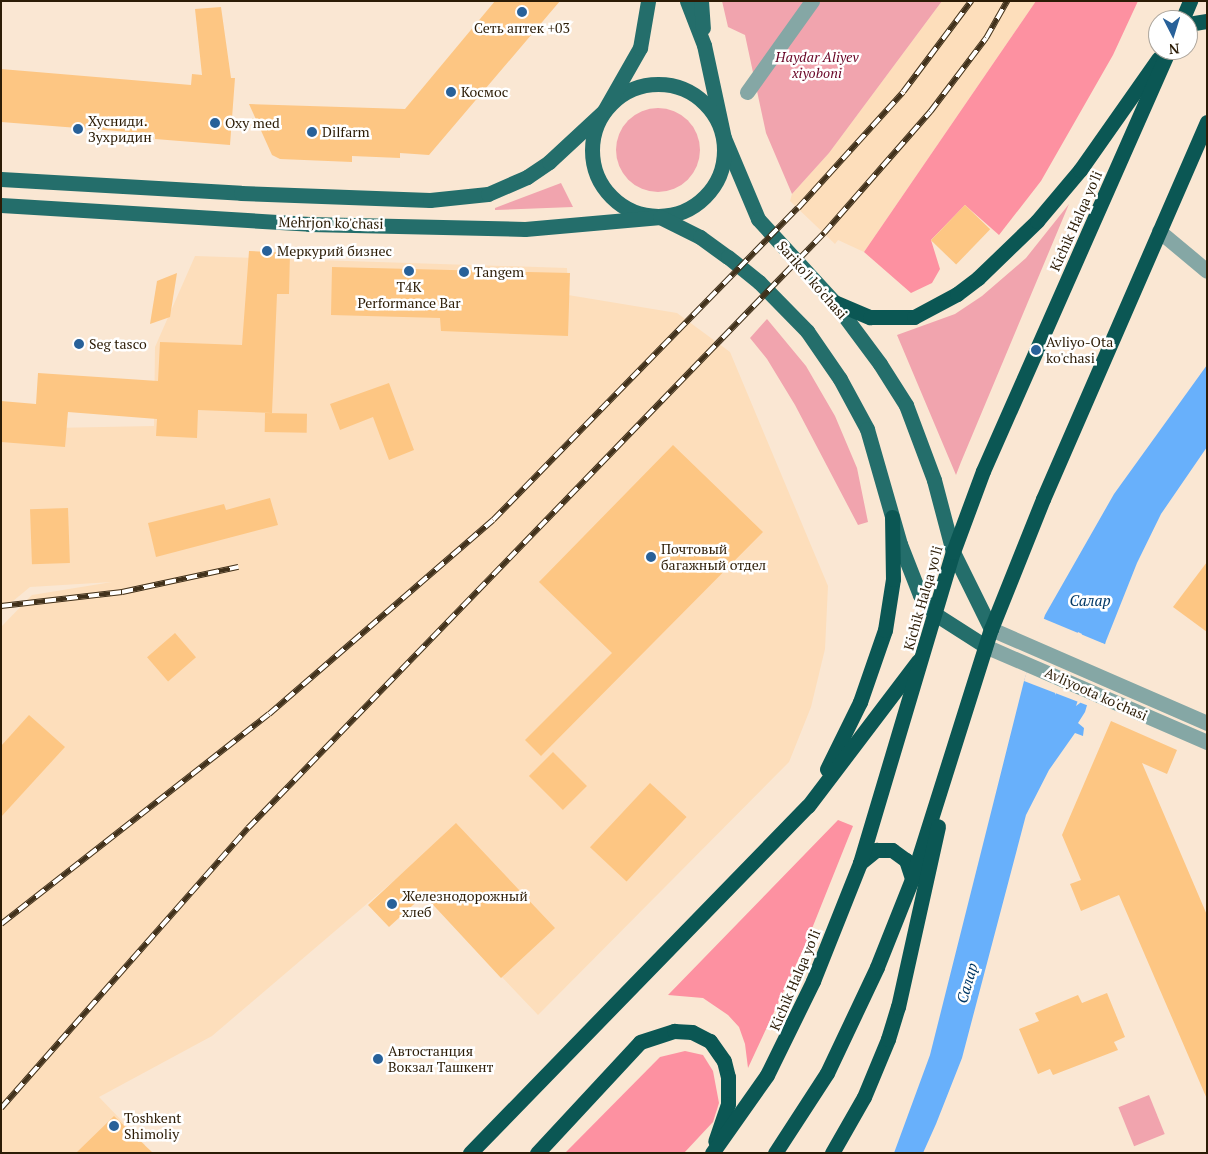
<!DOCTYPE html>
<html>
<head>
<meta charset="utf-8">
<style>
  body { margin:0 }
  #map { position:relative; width:1208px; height:1154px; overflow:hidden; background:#fae7d3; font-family:"PT Serif",serif }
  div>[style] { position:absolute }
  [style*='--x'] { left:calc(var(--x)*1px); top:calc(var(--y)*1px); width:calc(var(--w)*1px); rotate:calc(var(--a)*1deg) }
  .built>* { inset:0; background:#fddebb }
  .green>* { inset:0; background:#f1a4ae; transform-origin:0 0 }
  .round { border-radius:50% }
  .forest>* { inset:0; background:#fd91a1 }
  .water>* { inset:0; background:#68b0fb }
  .pier>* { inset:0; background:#fae7d3 }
  .building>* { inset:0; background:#fdc683; transform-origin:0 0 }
  .minor>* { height:15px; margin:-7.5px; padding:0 7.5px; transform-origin:7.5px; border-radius:7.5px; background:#85a7a5 }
  .major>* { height:15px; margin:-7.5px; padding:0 7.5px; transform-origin:7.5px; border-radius:7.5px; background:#246e6b }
  .major>.ring { margin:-7.5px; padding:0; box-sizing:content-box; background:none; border:15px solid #246e6b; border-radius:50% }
  .highway>* { height:15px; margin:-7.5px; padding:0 7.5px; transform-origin:7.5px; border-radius:7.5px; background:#0b5754 }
  .rail>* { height:5.5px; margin-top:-2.75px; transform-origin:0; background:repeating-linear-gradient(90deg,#fff 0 11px,#41311b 0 22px); box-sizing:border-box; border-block:1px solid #41311b }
  .dots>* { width:14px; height:14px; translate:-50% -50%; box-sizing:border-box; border:2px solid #fff; border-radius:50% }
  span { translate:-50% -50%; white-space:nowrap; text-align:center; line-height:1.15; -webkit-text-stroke:5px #fff; paint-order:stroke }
  .poi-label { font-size:14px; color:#2c1c06 }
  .left { translate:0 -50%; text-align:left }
  .park-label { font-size:14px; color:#680425; font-style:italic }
  .street-label { font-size:14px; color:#2c1c06 }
  .water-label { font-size:15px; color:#003866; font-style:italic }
  .frame { position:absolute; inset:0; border:2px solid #2c1c06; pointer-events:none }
  .north { position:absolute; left:1148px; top:10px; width:50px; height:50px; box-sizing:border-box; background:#fff; border:1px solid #aba49b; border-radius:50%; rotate:175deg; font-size:14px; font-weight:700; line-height:20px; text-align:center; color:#2c1c06 }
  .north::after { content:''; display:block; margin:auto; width:18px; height:22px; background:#286199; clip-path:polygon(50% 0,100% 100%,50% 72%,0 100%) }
</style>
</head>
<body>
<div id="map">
  <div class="built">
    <i style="clip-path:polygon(942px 1px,1036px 1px,864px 252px,838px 240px,835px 244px,790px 201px,792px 194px,829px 153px)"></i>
    <i style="clip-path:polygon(195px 256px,567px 268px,568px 295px,677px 313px,730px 352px,828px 586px,825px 649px,811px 707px,789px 762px,538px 1015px,403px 873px,212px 1036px,99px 1097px,145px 1145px,138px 1153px,1px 1153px,1px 627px,32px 595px,112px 582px,30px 587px,1px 611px,1px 429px,154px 426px,155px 347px)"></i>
  </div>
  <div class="green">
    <i style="clip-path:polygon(722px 1px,942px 1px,829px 153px,792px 194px,766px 133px,745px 35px,728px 27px)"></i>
    <i class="round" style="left:616px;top:108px;width:84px;height:84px"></i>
    <i style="clip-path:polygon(561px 183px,573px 207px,495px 210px,495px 208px)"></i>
    <i style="clip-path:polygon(1069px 204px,961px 462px,956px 475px,897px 335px,955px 314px,982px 296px,1026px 258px)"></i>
    <i style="clip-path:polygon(767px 319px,806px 366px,835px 416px,857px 468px,868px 522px,858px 525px,795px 405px,767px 359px,750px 338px)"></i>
    <i style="left:1149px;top:1095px;width:42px;height:33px;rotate:68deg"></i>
  </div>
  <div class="forest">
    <i style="clip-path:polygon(1036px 1px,1138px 1px,1113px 55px,1041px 181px,999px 235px,965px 205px,931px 240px,940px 269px,932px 283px,911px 293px,864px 252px)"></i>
    <i style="clip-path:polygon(838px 820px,853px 826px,807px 941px,748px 1068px,745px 1044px,739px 1027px,728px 1015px,703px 998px,668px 995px)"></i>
    <i style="clip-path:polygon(685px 1051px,703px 1055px,713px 1071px,719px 1103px,713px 1122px,684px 1153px,565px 1153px,660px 1057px)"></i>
  </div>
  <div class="water">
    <i style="clip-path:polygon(evenodd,1207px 365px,1207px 447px,1161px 514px,1137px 563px,1106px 641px,1085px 712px,1078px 723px,1084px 728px,1083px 736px,1075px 733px,1049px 770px,1026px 815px,962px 1058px,936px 1124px,923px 1153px,894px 1153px,930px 1055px,1024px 681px,1045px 615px,1114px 494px,1207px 365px,1078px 632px,1082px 634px,1055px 695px,1055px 690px,1078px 632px,1207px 365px,1098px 642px,1104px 644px,1080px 703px,1076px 706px,1098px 642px)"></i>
  </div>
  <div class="pier">
    <i style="clip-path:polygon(1042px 618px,1107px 645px,1089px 706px,1024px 681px)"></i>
  </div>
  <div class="building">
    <i style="clip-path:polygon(495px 1px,560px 1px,429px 155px,400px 153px,400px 158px,352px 156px,352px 162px,280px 159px,272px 155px,249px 104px,405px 109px)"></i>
    <i style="clip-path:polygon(221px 7px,231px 78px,235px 78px,230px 145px,155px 139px,155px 134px,1px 122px,1px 69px,191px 85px,192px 74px,202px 75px,195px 9px)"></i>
    <i style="left:965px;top:205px;width:35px;height:49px;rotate:44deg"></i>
    <i style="clip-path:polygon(249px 251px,290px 253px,289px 294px,277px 294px,272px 413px,198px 410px,197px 438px,156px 436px,157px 419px,68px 412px,65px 447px,1px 442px,1px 401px,36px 404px,38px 373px,158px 381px,160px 342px,242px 345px)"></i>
    <i style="clip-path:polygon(332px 267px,570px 273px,568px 336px,441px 331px,440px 318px,331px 315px)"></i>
    <i style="clip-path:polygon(177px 273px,170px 317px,150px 324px,157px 281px)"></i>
    <i style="clip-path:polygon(389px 383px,414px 450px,389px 460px,373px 417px,340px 430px,330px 404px)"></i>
    <i style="left:265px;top:413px;width:42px;height:19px;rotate:1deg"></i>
    <i style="clip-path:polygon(673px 445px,763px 532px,541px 756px,525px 740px,612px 653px,539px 582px)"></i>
    <i style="clip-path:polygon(270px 498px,278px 525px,156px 557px,148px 523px,224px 504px,226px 510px)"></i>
    <i style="left:68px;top:508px;width:55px;height:38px;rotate:88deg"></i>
    <i style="clip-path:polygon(1207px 562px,1207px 632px,1173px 607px)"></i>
    <i style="left:175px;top:633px;width:32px;height:37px;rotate:49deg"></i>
    <i style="clip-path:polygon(29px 715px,65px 747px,1px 817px,1px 746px)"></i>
    <i style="clip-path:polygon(1111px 721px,1177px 750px,1167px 774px,1142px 763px,1207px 915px,1207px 1099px,1119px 895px,1081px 911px,1070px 884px,1081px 880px,1062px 835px)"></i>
    <i style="left:553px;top:752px;width:48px;height:34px;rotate:45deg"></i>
    <i style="left:650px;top:783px;width:50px;height:88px;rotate:43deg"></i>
    <i style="clip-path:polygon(456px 823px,555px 928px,501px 978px,424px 895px,389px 927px,368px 905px)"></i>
    <i style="clip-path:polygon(1107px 993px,1125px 1037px,1114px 1042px,1118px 1050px,1053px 1075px,1050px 1069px,1038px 1074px,1019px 1029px,1039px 1021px,1035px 1013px,1078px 995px,1082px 1003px)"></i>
    <i style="clip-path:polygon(114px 1116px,135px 1136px,153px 1153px,76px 1153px)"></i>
  </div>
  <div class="minor">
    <i style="--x:747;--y:92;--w:112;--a:-54.5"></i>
    <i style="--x:1159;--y:231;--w:62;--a:39.8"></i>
    <i style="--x:991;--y:629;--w:236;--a:23.5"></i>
    <i style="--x:985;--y:646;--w:242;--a:23.4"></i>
  </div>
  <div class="major">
    <i style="--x:687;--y:1;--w:47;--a:68.9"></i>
    <i style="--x:704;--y:45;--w:95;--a:77.9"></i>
    <i style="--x:724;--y:138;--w:88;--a:67.2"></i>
    <i style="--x:758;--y:219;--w:113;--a:47.5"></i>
    <i style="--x:834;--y:302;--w:77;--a:53.4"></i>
    <i style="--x:880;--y:364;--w:49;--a:57.6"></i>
    <i style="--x:906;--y:405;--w:80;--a:69.5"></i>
    <i style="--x:934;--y:480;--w:74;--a:75.2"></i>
    <i style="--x:953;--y:552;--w:86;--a:63.7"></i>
    <i style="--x:701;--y:1;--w:27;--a:86"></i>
    <i class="ring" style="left:592px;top:84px;width:117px;height:117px"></i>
    <i style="--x:1;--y:179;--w:240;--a:3.3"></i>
    <i style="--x:241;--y:193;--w:189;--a:2.1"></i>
    <i style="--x:430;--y:200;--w:58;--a:-5.9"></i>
    <i style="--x:488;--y:194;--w:43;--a:-23.6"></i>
    <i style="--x:527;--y:177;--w:27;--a:-34"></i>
    <i style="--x:549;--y:162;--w:75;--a:-42.8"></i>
    <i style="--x:604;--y:111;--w:73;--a:-60.3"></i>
    <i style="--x:640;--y:48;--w:48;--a:-80.3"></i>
    <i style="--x:1;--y:205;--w:309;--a:3.5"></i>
    <i style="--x:309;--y:224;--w:216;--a:1.3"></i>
    <i style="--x:525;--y:229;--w:136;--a:-5.1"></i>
    <i style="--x:660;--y:217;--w:45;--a:26.6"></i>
    <i style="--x:700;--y:237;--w:34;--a:36"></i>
    <i style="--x:728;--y:257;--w:40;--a:39"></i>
    <i style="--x:759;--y:282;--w:69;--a:45.6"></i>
    <i style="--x:807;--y:331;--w:58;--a:55.5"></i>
    <i style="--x:840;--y:379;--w:57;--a:61.6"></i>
    <i style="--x:867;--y:429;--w:120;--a:74"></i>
    <i style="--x:900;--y:544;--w:55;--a:68.6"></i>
    <i style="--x:920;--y:595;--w:24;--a:52"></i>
    <i style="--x:935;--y:614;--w:59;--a:32.6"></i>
  </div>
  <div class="highway">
    <i style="--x:1182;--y:20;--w:21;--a:-67"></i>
    <i style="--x:1188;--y:24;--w:19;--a:-9"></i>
    <i style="--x:834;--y:302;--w:39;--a:23"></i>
    <i style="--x:870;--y:317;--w:44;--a:0"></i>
    <i style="--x:914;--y:317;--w:49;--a:-28.1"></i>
    <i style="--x:957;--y:294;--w:26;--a:-37"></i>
    <i style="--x:978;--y:278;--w:82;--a:-44"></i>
    <i style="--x:1037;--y:221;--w:67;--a:-49.9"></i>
    <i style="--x:1080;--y:170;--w:136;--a:-54.9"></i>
    <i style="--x:827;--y:769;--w:75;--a:-63.8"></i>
    <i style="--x:860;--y:702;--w:76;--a:-70.9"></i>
    <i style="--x:885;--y:630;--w:52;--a:-81.1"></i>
    <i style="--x:893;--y:579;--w:62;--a:-90.9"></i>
    <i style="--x:860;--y:863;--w:21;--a:-39"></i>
    <i style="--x:876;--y:850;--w:16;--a:0"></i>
    <i style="--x:892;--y:850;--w:17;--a:36"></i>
    <i style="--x:906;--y:860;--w:20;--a:72"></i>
    <i style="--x:470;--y:1153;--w:484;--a:-45.8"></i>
    <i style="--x:808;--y:806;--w:182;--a:-52.8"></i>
    <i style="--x:537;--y:1153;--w:151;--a:-47.1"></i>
    <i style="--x:640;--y:1042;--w:36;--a:-18"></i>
    <i style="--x:674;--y:1031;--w:18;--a:3"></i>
    <i style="--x:692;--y:1032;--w:20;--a:27"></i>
    <i style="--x:710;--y:1041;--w:24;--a:55"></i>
    <i style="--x:724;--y:1061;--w:16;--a:76"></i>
    <i style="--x:728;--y:1077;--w:27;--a:90"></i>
    <i style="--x:728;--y:1104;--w:39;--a:109"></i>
    <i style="--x:712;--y:1153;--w:95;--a:-54.8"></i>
    <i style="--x:767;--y:1075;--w:105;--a:-63.9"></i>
    <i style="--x:813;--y:981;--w:127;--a:-68.3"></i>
    <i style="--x:860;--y:863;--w:325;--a:-73.4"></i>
    <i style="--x:953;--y:552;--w:86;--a:-69.7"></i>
    <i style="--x:983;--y:471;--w:460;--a:-66.2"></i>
    <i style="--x:775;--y:1153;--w:95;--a:-57"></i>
    <i style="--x:827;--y:1073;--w:117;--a:-64.7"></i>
    <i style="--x:877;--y:967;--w:95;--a:-68.3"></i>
    <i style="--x:912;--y:879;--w:262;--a:-72.5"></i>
    <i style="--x:991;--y:629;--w:140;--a:-68.2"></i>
    <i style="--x:1043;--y:499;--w:411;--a:-66.5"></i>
    <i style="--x:832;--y:1153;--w:64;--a:-60.3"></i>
    <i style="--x:864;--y:1097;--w:63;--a:-67.5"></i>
    <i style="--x:888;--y:1039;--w:34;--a:-73"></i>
    <i style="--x:898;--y:1007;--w:185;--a:-77.5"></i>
  </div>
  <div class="rail">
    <i style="--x:1;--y:606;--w:122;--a:-6.6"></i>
    <i style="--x:122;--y:592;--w:119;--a:-12.2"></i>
    <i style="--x:1;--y:924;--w:340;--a:-38.1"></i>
    <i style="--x:269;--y:714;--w:296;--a:-40.9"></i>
    <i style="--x:493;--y:520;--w:436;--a:-45.7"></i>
    <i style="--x:798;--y:208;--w:156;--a:-47.8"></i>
    <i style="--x:903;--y:92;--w:114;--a:-53.2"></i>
    <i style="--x:1;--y:1108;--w:373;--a:-48.6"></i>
    <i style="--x:248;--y:828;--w:828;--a:-45.93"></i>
    <i style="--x:824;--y:233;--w:161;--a:-48.8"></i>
    <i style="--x:930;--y:112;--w:93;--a:-52.9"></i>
    <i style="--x:986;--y:38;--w:43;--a:-60.4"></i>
  </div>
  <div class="dots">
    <i style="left:522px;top:12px;background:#286199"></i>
    <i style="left:451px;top:92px;background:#286199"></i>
    <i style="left:215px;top:123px;background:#286199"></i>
    <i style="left:78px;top:129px;background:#286199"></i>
    <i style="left:312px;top:132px;background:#286199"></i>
    <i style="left:267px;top:251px;background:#286199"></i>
    <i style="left:409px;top:271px;background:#286199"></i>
    <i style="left:464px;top:272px;background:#286199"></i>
    <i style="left:79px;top:344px;background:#286199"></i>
    <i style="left:1036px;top:350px;background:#286199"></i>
    <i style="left:651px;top:557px;background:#286199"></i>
    <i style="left:392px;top:904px;background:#286199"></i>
    <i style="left:378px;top:1059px;background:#286199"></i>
    <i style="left:114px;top:1126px;background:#286199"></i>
  </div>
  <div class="poi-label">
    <span style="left:522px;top:28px">Сеть аптек +03</span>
    <span class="left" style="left:461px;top:92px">Космоc</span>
    <span class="left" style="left:88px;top:129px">Хусниди.<br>Зухридин</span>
    <span class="left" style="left:225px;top:123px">Oxy med</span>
    <span class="left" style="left:322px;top:132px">Dilfarm</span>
    <span class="left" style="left:277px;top:251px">Меркурий бизнес</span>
    <span class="left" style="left:474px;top:272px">Tangem</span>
    <span style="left:409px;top:295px">T4K<br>Performance Bar</span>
    <span class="left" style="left:1046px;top:350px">Avliyo-Ota<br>ko'chasi</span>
    <span class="left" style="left:89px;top:344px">Seg tasco</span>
    <span class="left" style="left:661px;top:557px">Почтовый<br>багажный отдел</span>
    <span class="left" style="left:402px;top:904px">Железнодорожный<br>хлеб</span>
    <span class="left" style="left:388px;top:1059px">Автостанция<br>Вокзал Ташкент</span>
    <span class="left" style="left:124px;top:1126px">Toshkent<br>Shimoliy</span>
  </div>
  <div class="park-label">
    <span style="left:817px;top:65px">Haydar Aliyev<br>xiyoboni</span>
  </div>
  <div class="street-label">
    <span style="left:1076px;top:221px;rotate:-66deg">Kichik Halqa yo'li</span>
    <span style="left:331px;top:223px;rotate:1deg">Mehrjon ko'chasi</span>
    <span style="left:812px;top:280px;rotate:49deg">Sariko'l ko'chasi</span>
    <span style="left:923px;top:598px;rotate:-74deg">Kichik Halqa yo'li</span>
    <span style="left:1096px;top:694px;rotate:24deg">Avliyoota ko'chasi</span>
    <span style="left:795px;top:980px;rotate:-67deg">Kichik Halqa yo'li</span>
  </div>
  <div class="water-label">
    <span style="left:1090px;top:601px">Салар</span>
    <span style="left:967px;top:983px;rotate:-74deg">Салар</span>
  </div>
  <div class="frame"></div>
  <div class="north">N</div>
</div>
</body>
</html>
